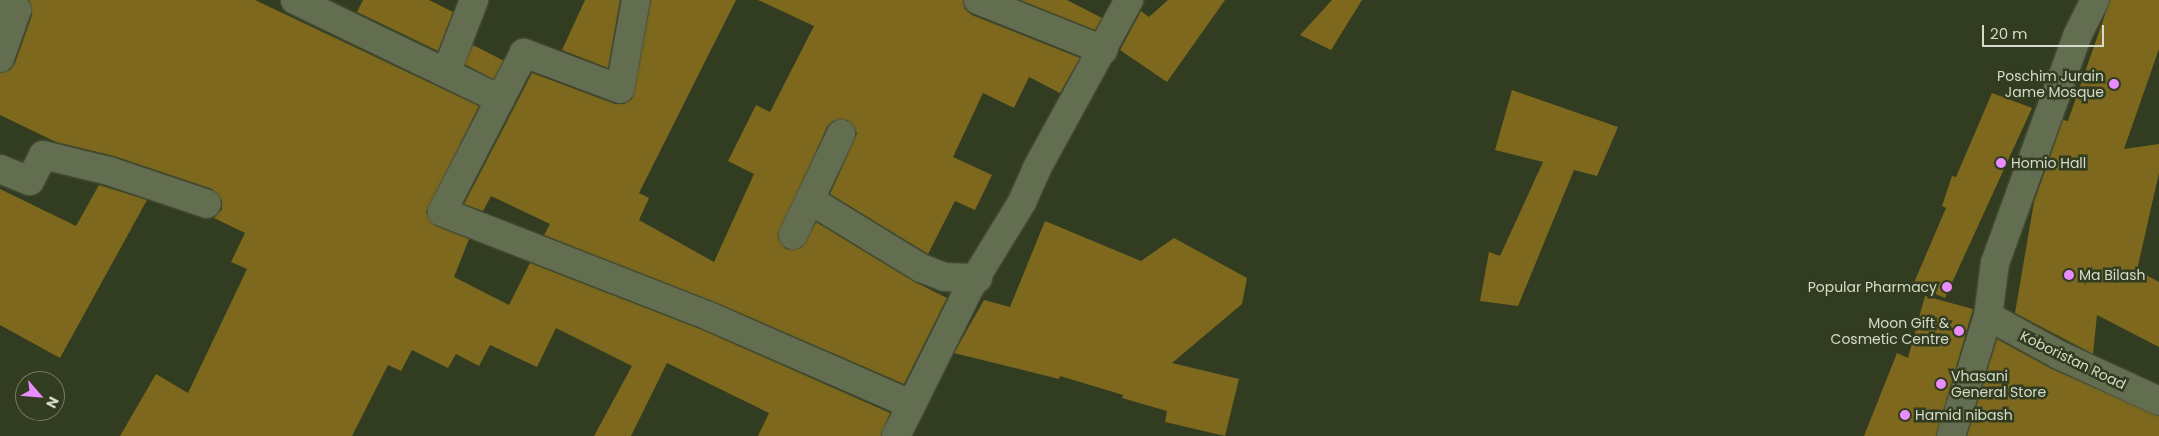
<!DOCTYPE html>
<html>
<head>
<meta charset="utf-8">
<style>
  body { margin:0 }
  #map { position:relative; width:2159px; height:436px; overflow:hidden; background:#323c20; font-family:Poppins,sans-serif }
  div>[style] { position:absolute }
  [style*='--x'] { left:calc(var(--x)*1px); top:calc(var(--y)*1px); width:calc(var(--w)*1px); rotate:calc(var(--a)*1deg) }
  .building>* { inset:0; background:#7d681e; transform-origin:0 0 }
  .roads { filter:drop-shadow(0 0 1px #4e573e) drop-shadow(0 0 1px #4e573e) }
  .minor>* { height:28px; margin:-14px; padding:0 14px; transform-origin:14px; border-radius:14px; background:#636e50 }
  .dots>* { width:14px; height:14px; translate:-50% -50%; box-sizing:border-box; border:2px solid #323c20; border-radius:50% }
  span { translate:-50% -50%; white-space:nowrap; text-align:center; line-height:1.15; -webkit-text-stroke:5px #323c20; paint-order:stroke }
  .poi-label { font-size:14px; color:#d4dbca }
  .right { translate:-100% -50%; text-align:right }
  .left { translate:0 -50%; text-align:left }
  .street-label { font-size:14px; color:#d4dbca }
  .north { position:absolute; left:15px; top:371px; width:50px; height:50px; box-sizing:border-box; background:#323c20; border:1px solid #737c64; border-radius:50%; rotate:117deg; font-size:14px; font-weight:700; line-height:20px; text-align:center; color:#d4dbca }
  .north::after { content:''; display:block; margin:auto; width:18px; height:22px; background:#e98dfe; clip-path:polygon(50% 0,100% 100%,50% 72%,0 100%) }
  .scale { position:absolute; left:1982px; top:25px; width:122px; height:22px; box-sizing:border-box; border:2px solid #d4dbca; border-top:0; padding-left:6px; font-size:15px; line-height:18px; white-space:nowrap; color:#d4dbca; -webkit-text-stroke:4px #323c20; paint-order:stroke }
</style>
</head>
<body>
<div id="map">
  <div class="building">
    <i style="clip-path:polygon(29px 0,255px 0,479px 106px,426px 213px,436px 226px,469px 239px,454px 277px,509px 305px,530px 263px,705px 331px,890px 413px,881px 436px,758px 436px,769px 413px,667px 363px,631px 436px,594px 436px,632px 366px,556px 328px,537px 367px,490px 345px,479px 366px,456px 354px,448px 368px,412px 350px,401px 371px,388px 365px,352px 436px,120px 436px,156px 374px,188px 393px,247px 269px,231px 262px,245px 233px,214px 218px,222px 209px,222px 201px,212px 189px,114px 156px,56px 142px,0 115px,0 73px,10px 70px,15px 63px,32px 15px)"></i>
    <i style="clip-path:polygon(363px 0,429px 0,453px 12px,438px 51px,357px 12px)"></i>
    <i style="clip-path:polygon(585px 0,620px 0,608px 68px,562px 50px)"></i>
    <i style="clip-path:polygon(651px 0,736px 0,639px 193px,649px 198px,639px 220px,714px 262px,754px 174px,728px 161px,756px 105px,770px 112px,814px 26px,758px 0,963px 0,965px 9px,972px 15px,1080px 58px,1060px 93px,1029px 77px,1014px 108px,983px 93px,953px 157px,992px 175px,975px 210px,955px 201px,928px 254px,830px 194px,857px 133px,847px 120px,833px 121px,827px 127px,778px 237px,786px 249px,801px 248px,816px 222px,913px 281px,947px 298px,904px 384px,717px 303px,544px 235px,550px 224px,491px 196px,483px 211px,464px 204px,532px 73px,615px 104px,624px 104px,632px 99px)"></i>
    <i style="clip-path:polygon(1020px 0,1067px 0,1102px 18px,1095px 30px)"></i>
    <i style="clip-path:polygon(1168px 0,1225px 0,1167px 82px,1120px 50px,1141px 11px,1149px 17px)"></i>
    <i style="clip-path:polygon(1332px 0,1362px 0,1331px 50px,1300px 35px)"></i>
    <i style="clip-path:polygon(2110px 0,2159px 0,2159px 49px,2124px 149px,2159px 144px,2159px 173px,2137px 270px,2159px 282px,2159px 347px,2097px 315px,2093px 354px,2015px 313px,2034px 202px,2063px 120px,2068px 121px)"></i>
    <i style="left:473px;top:45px;width:34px;height:21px;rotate:27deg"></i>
    <i style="clip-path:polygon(1512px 90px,1618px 127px,1597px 176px,1574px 170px,1518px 306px,1480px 301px,1489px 252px,1500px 256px,1543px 162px,1495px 150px)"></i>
    <i style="clip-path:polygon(1992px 93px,2032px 108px,1945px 298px,1913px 285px,1946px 208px,1942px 206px,1952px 176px,1956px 177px)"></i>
    <i style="clip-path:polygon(99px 185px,147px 200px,60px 358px,0 325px,0 189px,76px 226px)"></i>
    <i style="clip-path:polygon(1045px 221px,1141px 261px,1174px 238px,1247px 278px,1242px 304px,1172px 363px,1239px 379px,1225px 436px,1165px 422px,1167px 411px,1122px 398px,1123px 395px,1060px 376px,1059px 379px,954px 353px,984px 300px,1010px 307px)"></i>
    <i style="clip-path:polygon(1925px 296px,1973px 309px,1936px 436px,1864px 436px,1897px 353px,1908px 358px)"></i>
    <i style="clip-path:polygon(1997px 339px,2052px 369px,2159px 416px,2159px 436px,1967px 436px)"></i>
  </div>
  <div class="roads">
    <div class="minor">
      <i style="--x:295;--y:0;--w:228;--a:25.8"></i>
      <i style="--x:636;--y:0;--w:90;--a:100.2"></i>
      <i style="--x:620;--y:89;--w:103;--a:-159.4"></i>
      <i style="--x:524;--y:53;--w:179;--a:117.3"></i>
      <i style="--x:442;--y:212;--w:289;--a:21.3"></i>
      <i style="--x:711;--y:317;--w:219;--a:23.6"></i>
      <i style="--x:978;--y:0;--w:135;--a:21.8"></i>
      <i style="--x:0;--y:58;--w:51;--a:-70.5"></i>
      <i style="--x:17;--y:10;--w:19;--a:-148"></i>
      <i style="--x:446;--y:73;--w:78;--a:-69"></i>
      <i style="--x:0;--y:169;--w:32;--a:22"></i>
      <i style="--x:30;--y:181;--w:29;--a:-63"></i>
      <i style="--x:43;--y:155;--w:68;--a:13.6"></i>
      <i style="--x:109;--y:171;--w:103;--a:18.6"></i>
      <i style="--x:810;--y:200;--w:130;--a:31.5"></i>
      <i style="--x:921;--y:268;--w:25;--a:21"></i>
      <i style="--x:944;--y:277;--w:34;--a:2"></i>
      <i style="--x:793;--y:235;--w:112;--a:-64.6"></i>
      <i style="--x:1988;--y:316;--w:81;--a:28.8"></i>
      <i style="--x:2059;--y:355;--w:110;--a:24.7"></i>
      <i style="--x:896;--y:436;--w:166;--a:-63.6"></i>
      <i style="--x:970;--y:287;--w:100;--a:-58.5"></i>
      <i style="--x:1022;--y:202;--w:37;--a:-66"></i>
      <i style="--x:1037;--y:168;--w:192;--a:-61.3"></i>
      <i style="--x:1951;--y:436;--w:126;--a:-72.9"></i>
      <i style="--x:1988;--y:316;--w:53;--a:-82.5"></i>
      <i style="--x:1995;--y:263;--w:241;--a:-70.1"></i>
      <i style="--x:2077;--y:36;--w:40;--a:-63.4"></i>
    </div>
  </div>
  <div class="dots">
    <i style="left:2114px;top:84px;background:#e98dfe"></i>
    <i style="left:2001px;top:163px;background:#e98dfe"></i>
    <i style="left:2069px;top:275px;background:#e98dfe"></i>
    <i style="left:1947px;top:287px;background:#e98dfe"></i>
    <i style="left:1959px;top:331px;background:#e98dfe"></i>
    <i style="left:1941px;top:384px;background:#e98dfe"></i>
    <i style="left:1905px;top:415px;background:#e98dfe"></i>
  </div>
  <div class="poi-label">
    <span class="right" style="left:2104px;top:84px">Poschim Jurain<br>Jame Mosque</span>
    <span class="left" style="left:2011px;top:163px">Homio Hall</span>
    <span class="left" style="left:2079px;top:275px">Ma Bilash</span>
    <span class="right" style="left:1937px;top:287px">Popular Pharmacy</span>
    <span class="right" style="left:1949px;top:331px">Moon Gift &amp;<br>Cosmetic Centre</span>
    <span class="left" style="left:1951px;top:384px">Vhasani<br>General Store</span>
    <span class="left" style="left:1915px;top:415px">Hamid nibash</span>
  </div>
  <div class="street-label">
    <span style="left:2073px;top:360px;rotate:26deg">Koboristan Road</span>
  </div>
  <div class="north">N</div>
  <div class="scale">20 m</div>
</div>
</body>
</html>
